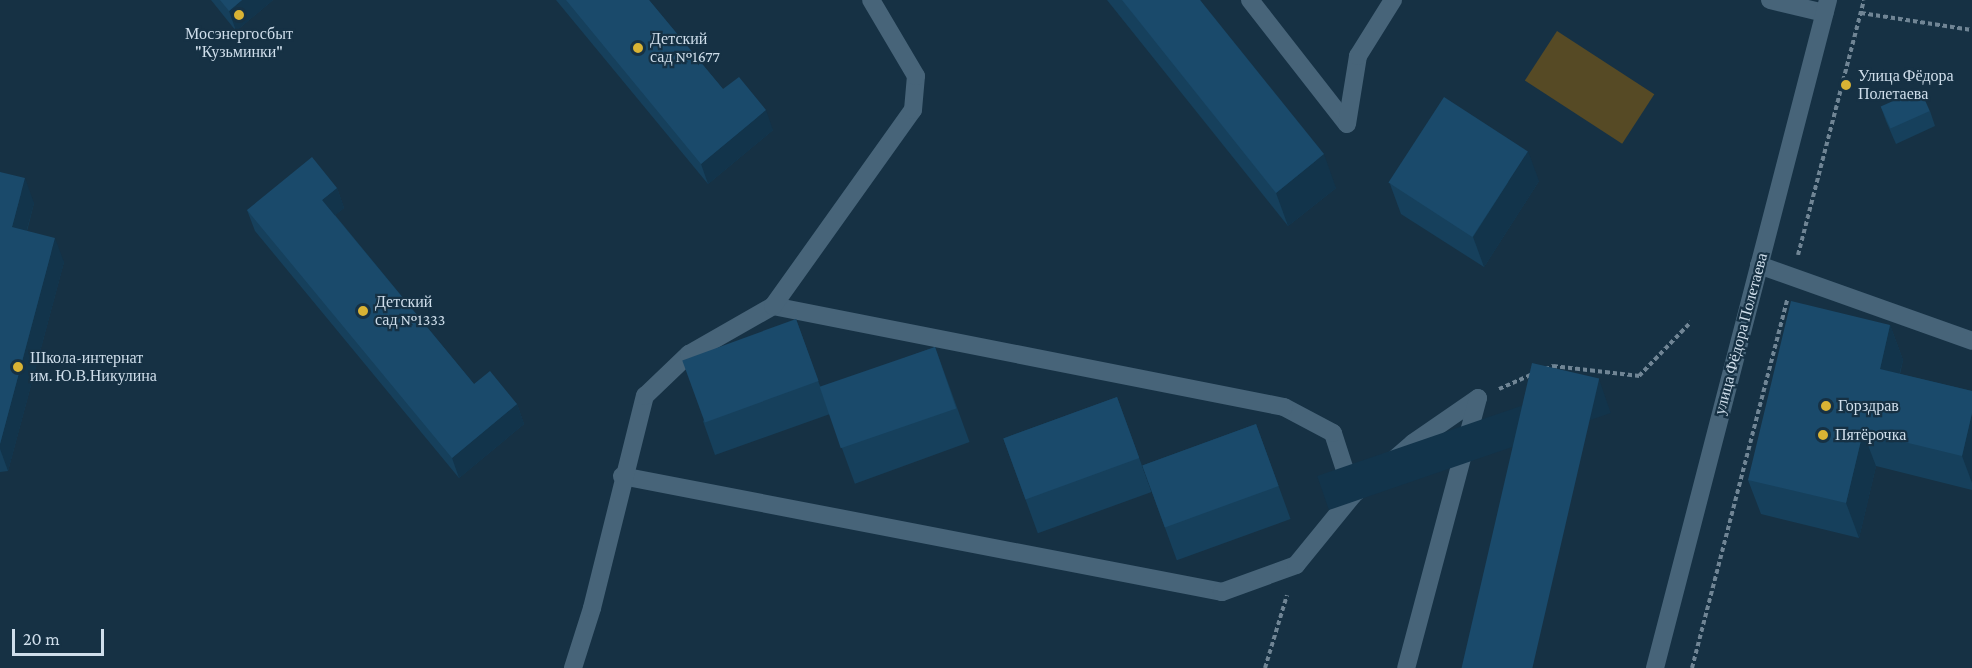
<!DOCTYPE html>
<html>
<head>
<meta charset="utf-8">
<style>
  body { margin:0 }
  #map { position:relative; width:1972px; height:668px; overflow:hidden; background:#163144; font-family:"Crimson Pro",serif }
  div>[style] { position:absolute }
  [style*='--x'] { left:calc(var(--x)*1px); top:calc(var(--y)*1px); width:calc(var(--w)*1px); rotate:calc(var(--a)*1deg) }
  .green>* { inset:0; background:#564a25; transform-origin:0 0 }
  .path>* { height:4px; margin-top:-2px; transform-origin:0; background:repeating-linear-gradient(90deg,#708595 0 4.5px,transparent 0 7.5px) }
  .lane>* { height:18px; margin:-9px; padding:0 9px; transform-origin:9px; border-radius:9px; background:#476479 }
  .secondary>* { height:18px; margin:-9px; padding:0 9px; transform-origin:9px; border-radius:9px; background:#476479 }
  .wall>* { inset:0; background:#16405c; transform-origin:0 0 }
  .shaded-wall>* { inset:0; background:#12344b; transform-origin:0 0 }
  .building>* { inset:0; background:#1a4a6b; transform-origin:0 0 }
  .dots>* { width:16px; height:16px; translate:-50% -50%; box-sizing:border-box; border:3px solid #163144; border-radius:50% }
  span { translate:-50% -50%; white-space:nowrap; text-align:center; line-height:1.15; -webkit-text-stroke:4.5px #163144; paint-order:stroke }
  .poi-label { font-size:16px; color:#cfdeeb }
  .left { translate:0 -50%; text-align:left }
  .street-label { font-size:16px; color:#cfdeeb }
  .scale { position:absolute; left:12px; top:629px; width:92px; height:27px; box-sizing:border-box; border:3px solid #cfdeeb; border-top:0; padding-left:8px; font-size:18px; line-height:21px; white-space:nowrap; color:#cfdeeb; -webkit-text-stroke:4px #163144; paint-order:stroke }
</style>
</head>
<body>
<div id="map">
  <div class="green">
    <i style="left:1557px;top:31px;width:116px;height:59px;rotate:33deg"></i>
  </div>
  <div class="path">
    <i style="--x:1861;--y:13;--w:112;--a:8.7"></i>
    <i style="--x:1798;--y:255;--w:263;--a:-75.5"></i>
    <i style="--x:1545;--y:369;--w:9;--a:-21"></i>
    <i style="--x:1553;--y:366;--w:87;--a:6.6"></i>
    <i style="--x:1639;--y:376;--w:75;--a:-46.1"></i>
    <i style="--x:1499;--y:389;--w:37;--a:-24"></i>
    <i style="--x:1265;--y:668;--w:76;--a:-73.2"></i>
    <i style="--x:1692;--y:668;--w:380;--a:-75.5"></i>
  </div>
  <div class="lane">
    <i style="--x:1250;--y:0;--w:157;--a:52"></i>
    <i style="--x:1347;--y:124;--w:69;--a:-80.8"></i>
    <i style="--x:1358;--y:56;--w:66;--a:-58"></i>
    <i style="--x:1770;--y:0;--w:56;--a:13.5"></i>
    <i style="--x:1759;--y:265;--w:226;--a:19.6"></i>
    <i style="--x:622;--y:476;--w:611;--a:10.94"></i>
    <i style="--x:1222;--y:592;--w:79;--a:-20"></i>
    <i style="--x:1296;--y:565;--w:90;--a:-50.8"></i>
    <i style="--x:1353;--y:495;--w:65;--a:-107.9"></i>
    <i style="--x:1333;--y:433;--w:55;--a:-152"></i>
    <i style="--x:1284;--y:407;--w:521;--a:-168.82"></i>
    <i style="--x:1353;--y:495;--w:79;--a:-40.9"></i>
    <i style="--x:1413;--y:443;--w:79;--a:-34.7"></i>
    <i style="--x:1478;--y:398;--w:279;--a:104.9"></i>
    <i style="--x:573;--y:668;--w:63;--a:-72.4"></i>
    <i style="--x:592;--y:608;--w:219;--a:-76"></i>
    <i style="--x:645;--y:396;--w:61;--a:-43.7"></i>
    <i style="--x:689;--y:354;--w:97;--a:-29.7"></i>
    <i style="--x:773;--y:306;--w:241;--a:-54.5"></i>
    <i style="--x:913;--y:110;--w:34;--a:-85"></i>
    <i style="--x:916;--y:76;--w:88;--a:-120.6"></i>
  </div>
  <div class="secondary">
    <i style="--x:1655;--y:668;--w:690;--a:-75.48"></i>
  </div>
  <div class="wall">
    <i style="clip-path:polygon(211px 0,273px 0,236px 31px)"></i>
    <i style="clip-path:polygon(556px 0,649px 0,723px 89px,773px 130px,708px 184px)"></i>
    <i style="clip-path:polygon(1107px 0,1200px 0,1336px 188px,1288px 226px)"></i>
    <i style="clip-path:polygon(1881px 107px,1930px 111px,1935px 126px,1896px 144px,1886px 121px)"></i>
    <i style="clip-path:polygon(0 172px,34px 203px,27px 231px,64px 262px,8px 471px,0 472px)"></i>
    <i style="clip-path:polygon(1539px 181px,1484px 267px,1401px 214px,1390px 184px)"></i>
    <i style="clip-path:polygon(337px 188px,344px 208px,335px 215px,474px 384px,517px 404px,524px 424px,459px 478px,255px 231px,247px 210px)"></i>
    <i style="clip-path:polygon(796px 319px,830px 414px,715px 455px,703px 421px)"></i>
    <i style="clip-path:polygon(1890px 325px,1903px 360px,1900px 374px,1972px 391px,1972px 490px,1876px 466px,1859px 538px,1761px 514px,1748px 480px)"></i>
    <i style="left:935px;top:347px;width:101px;height:122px;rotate:70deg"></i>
    <i style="left:1117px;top:397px;width:101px;height:121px;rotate:70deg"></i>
    <i style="left:1256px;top:424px;width:101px;height:121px;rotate:70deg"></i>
  </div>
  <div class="shaded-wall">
    <i style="clip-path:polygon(242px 0,273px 0,236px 31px,229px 11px)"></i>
    <i style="clip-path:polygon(766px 110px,773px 130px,708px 184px,701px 164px)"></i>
    <i style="clip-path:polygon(1528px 151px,1539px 181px,1484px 267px,1473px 237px)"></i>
    <i style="clip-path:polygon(1324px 154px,1336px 188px,1288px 226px,1276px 193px)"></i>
    <i style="clip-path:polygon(25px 178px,34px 203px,21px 252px,12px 227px)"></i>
    <i style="clip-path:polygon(337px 188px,344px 208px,329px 220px,322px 200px)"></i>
    <i style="clip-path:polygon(55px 238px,64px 262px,8px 471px,0 449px,0 444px)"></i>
    <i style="clip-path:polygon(1890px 325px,1903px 360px,1892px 403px,1880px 369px)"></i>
    <i style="left:1599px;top:379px;width:36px;height:298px;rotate:71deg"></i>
    <i style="clip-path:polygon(517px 404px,524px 424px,459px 478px,452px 458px)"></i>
    <i style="clip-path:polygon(1972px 413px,1972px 483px,1962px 456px)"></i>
    <i style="clip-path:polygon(1863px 432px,1876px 466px,1859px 538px,1846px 503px)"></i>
  </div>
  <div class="building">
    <i style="clip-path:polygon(220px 0,242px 0,229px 11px)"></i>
    <i style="clip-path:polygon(566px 0,649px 0,723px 89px,739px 77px,766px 110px,701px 164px)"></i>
    <i style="clip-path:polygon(1122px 0,1200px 0,1324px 154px,1276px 193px)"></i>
    <i style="left:1920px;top:89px;width:24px;height:43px;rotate:66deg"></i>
    <i style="left:1444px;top:97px;width:100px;height:102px;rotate:33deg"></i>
    <i style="clip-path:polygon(312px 157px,337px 188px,322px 200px,474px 384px,490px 371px,517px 404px,452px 458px,247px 210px)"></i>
    <i style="clip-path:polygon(0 172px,25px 178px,12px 227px,55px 238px,0 444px)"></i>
    <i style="clip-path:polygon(1791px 301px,1890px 325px,1880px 369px,1972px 391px,1972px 413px,1962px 456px,1863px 432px,1846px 503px,1748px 480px)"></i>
    <i style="left:796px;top:319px;width:66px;height:121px;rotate:70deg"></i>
    <i style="left:935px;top:347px;width:65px;height:122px;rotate:71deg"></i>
    <i style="left:1532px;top:363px;width:69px;height:314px;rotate:13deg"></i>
    <i style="left:1117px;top:397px;width:65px;height:121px;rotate:70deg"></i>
    <i style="left:1256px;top:424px;width:66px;height:121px;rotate:70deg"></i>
  </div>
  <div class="dots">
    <i style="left:239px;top:15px;background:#d9b334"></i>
    <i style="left:638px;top:48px;background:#d9b334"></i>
    <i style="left:1846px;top:85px;background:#d9b334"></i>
    <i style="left:363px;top:311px;background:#d9b334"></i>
    <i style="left:18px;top:367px;background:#d9b334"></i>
    <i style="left:1826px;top:406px;background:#d9b334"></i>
    <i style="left:1823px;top:435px;background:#d9b334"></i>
  </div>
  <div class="poi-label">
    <span style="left:239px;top:43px">Мосэнергосбыт<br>"Кузьминки"</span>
    <span class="left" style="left:650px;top:48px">Детский<br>сад №1677</span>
    <span class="left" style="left:1858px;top:85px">Улица Фёдора<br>Полетаева</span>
    <span class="left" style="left:375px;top:311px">Детский<br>сад №1333</span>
    <span class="left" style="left:30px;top:367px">Школа-интернат<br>им. Ю.В.Никулина</span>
    <span class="left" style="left:1838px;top:406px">Горздрав</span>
    <span class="left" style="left:1835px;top:435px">Пятёрочка</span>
  </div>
  <div class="street-label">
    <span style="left:1741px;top:334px;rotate:-75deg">улица Фёдора Полетаева</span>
  </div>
  <div class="scale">20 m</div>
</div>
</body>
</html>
